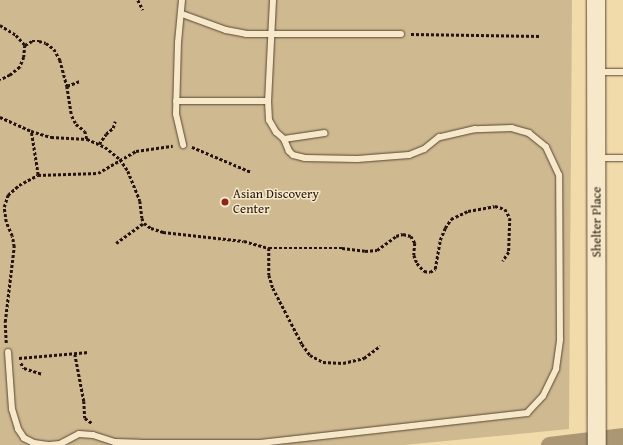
<!DOCTYPE html>
<html>
<head>
<meta charset="utf-8">
<style>
  body { margin:0 }
  #map { position:relative; width:623px; height:445px; overflow:hidden; background:#f1dbab; font-family:"Gentium Book Plus",serif }
  div>[style] { position:absolute }
  [style*='--x'] { left:calc(var(--x)*1px); top:calc(var(--y)*1px); width:calc(var(--w)*1px); rotate:calc(var(--a)*1deg) }
  .green>* { inset:0; background:#ceb990 }
  .canal>* { height:17px; margin:-8.5px; padding:0 8.5px; transform-origin:8.5px; border-radius:8.5px; background:#ac9775 }
  .path>* { height:2.5px; margin-top:-1.25px; transform-origin:0; background:repeating-linear-gradient(90deg,#25140c 0 3px,transparent 0 5px) }
  .roads { filter:drop-shadow(0 0 1px #584634) drop-shadow(0 0 1px #584634) }
  .lane>* { height:6px; margin:-3px; padding:0 3px; transform-origin:3px; border-radius:3px; background:#f6e8c8 }
  .secondary>* { height:18px; margin:-9px; padding:0 9px; transform-origin:9px; border-radius:9px; background:#f6e8c8 }
  .dots>* { width:11px; height:11px; translate:-50% -50%; box-sizing:border-box; border:2px solid #f6e8c8; border-radius:50% }
  span { translate:-50% -50%; white-space:nowrap; text-align:center; line-height:1.15; -webkit-text-stroke:3px #f6e8c8; paint-order:stroke }
  .poi-label { font-size:13px; color:#25140c }
  .left { translate:0 -50%; text-align:left }
  .street-label { font-size:13px; color:#25140c }
</style>
</head>
<body>
<div id="map">
  <div class="green">
    <i style="clip-path:polygon(0 0,572px 0,569px 429px,404px 445px,0 445px)"></i>
  </div>
  <div class="canal">
    <i style="--x:549;--y:445;--w:75;--a:-6.9"></i>
  </div>
  <div class="path">
    <i style="--x:138;--y:0;--w:11;--a:63"></i>
    <i style="--x:0;--y:25;--w:19;--a:32"></i>
    <i style="--x:16;--y:35;--w:13;--a:48"></i>
    <i style="--x:25;--y:45;--w:12;--a:95"></i>
    <i style="--x:24;--y:57;--w:11;--a:112"></i>
    <i style="--x:20;--y:67;--w:13;--a:141"></i>
    <i style="--x:10;--y:75;--w:11;--a:153"></i>
    <i style="--x:411;--y:34;--w:130;--a:0.9"></i>
    <i style="--x:25;--y:45;--w:8;--a:-30"></i>
    <i style="--x:32;--y:41;--w:7;--a:0"></i>
    <i style="--x:39;--y:41;--w:7;--a:16"></i>
    <i style="--x:46;--y:43;--w:10;--a:37"></i>
    <i style="--x:54;--y:49;--w:13;--a:61"></i>
    <i style="--x:60;--y:60;--w:27;--a:75"></i>
    <i style="--x:67;--y:86;--w:30;--a:81"></i>
    <i style="--x:72;--y:116;--w:9;--a:63"></i>
    <i style="--x:76;--y:124;--w:11;--a:38"></i>
    <i style="--x:85;--y:131;--w:8;--a:76"></i>
    <i style="--x:67;--y:86;--w:14;--a:-21"></i>
    <i style="--x:0;--y:117;--w:34;--a:24"></i>
    <i style="--x:31;--y:131;--w:21;--a:17"></i>
    <i style="--x:51;--y:137;--w:36;--a:3"></i>
    <i style="--x:87;--y:139;--w:20;--a:24"></i>
    <i style="--x:105;--y:147;--w:19;--a:39"></i>
    <i style="--x:120;--y:159;--w:14;--a:56"></i>
    <i style="--x:128;--y:171;--w:32;--a:68"></i>
    <i style="--x:140;--y:201;--w:17;--a:83"></i>
    <i style="--x:142;--y:218;--w:5;--a:68"></i>
    <i style="--x:144;--y:223;--w:9;--a:36"></i>
    <i style="--x:151;--y:228;--w:13;--a:18"></i>
    <i style="--x:163;--y:232;--w:81;--a:6.3"></i>
    <i style="--x:244;--y:241;--w:26;--a:16"></i>
    <i style="--x:269;--y:248;--w:27;--a:90"></i>
    <i style="--x:269;--y:275;--w:14;--a:73"></i>
    <i style="--x:273;--y:288;--w:63;--a:62.6"></i>
    <i style="--x:302;--y:344;--w:14;--a:54"></i>
    <i style="--x:310;--y:355;--w:15;--a:28"></i>
    <i style="--x:323;--y:362;--w:20;--a:3"></i>
    <i style="--x:343;--y:363;--w:22;--a:-13"></i>
    <i style="--x:364;--y:358;--w:20;--a:-37"></i>
    <i style="--x:99;--y:144;--w:12;--a:-55"></i>
    <i style="--x:106;--y:134;--w:9;--a:-41"></i>
    <i style="--x:113;--y:128;--w:7;--a:-74"></i>
    <i style="--x:192;--y:147;--w:64;--a:23"></i>
    <i style="--x:38;--y:175;--w:60;--a:-1.9"></i>
    <i style="--x:98;--y:173;--w:44;--a:-30.1"></i>
    <i style="--x:136;--y:151;--w:37;--a:-8"></i>
    <i style="--x:116;--y:243;--w:34;--a:-36"></i>
    <i style="--x:269;--y:248;--w:73;--a:0"></i>
    <i style="--x:342;--y:248;--w:23;--a:7"></i>
    <i style="--x:365;--y:251;--w:12;--a:-5"></i>
    <i style="--x:377;--y:250;--w:24;--a:-36"></i>
    <i style="--x:396;--y:236;--w:7;--a:-16"></i>
    <i style="--x:403;--y:234;--w:8;--a:14"></i>
    <i style="--x:411;--y:236;--w:8;--a:60"></i>
    <i style="--x:415;--y:243;--w:12;--a:95"></i>
    <i style="--x:414;--y:255;--w:9;--a:69"></i>
    <i style="--x:417;--y:263;--w:11;--a:49"></i>
    <i style="--x:424;--y:271;--w:6;--a:9"></i>
    <i style="--x:430;--y:272;--w:6;--a:-31"></i>
    <i style="--x:435;--y:269;--w:29;--a:-80"></i>
    <i style="--x:440;--y:240;--w:13;--a:-67"></i>
    <i style="--x:445;--y:228;--w:11;--a:-56"></i>
    <i style="--x:451;--y:219;--w:19;--a:-25"></i>
    <i style="--x:468;--y:211;--w:27;--a:-10"></i>
    <i style="--x:495;--y:206;--w:10;--a:17"></i>
    <i style="--x:505;--y:209;--w:10;--a:61"></i>
    <i style="--x:510;--y:218;--w:34;--a:92"></i>
    <i style="--x:509;--y:252;--w:11;--a:124"></i>
    <i style="--x:6;--y:343;--w:21;--a:-93"></i>
    <i style="--x:5;--y:322;--w:76;--a:-83.2"></i>
    <i style="--x:14;--y:247;--w:11;--a:-100"></i>
    <i style="--x:12;--y:236;--w:15;--a:-113"></i>
    <i style="--x:6;--y:222;--w:15;--a:-98"></i>
    <i style="--x:4;--y:207;--w:13;--a:-72"></i>
    <i style="--x:8;--y:195;--w:15;--a:-42"></i>
    <i style="--x:19;--y:185;--w:21;--a:-28"></i>
    <i style="--x:38;--y:175;--w:45;--a:-99"></i>
    <i style="--x:75;--y:354;--w:48;--a:79.2"></i>
    <i style="--x:84;--y:401;--w:17;--a:87"></i>
    <i style="--x:85;--y:418;--w:9;--a:36"></i>
    <i style="--x:19;--y:358;--w:70;--a:-4.9"></i>
    <i style="--x:21;--y:363;--w:6;--a:59"></i>
    <i style="--x:24;--y:368;--w:19;--a:18"></i>
  </div>
  <div class="roads">
    <div class="lane">
      <i style="--x:182;--y:0;--w:42;--a:95.4"></i>
      <i style="--x:178;--y:42;--w:72;--a:91.6"></i>
      <i style="--x:176;--y:114;--w:32;--a:77"></i>
      <i style="--x:273;--y:0;--w:101;--a:92.8"></i>
      <i style="--x:268;--y:101;--w:19;--a:87"></i>
      <i style="--x:269;--y:120;--w:14;--a:60"></i>
      <i style="--x:276;--y:132;--w:11;--a:41"></i>
      <i style="--x:284;--y:139;--w:41;--a:-8.3"></i>
      <i style="--x:182;--y:14;--w:47;--a:20"></i>
      <i style="--x:226;--y:30;--w:20;--a:11"></i>
      <i style="--x:246;--y:34;--w:155;--a:0"></i>
      <i style="--x:599;--y:72;--w:24;--a:0"></i>
      <i style="--x:176;--y:101;--w:92;--a:0"></i>
      <i style="--x:598;--y:158;--w:25;--a:0"></i>
      <i style="--x:8;--y:352;--w:57;--a:86"></i>
      <i style="--x:12;--y:409;--w:21;--a:73"></i>
      <i style="--x:18;--y:429;--w:11;--a:56"></i>
      <i style="--x:24;--y:438;--w:11;--a:27"></i>
      <i style="--x:34;--y:443;--w:14;--a:8"></i>
      <i style="--x:49;--y:445;--w:11;--a:-5"></i>
      <i style="--x:60;--y:444;--w:21;--a:-28"></i>
      <i style="--x:79;--y:434;--w:14;--a:4"></i>
      <i style="--x:93;--y:435;--w:23;--a:18"></i>
      <i style="--x:115;--y:442;--w:25;--a:2"></i>
      <i style="--x:140;--y:443;--w:120;--a:0"></i>
      <i style="--x:260;--y:443;--w:269;--a:-6.4"></i>
      <i style="--x:527;--y:413;--w:23;--a:-47"></i>
      <i style="--x:543;--y:396;--w:30;--a:-64"></i>
      <i style="--x:556;--y:369;--w:30;--a:-82"></i>
      <i style="--x:560;--y:339;--w:164;--a:-90.3"></i>
      <i style="--x:559;--y:175;--w:31;--a:-115"></i>
      <i style="--x:546;--y:147;--w:22;--a:-141"></i>
      <i style="--x:529;--y:133;--w:18;--a:-164"></i>
      <i style="--x:512;--y:128;--w:37;--a:178"></i>
      <i style="--x:475;--y:129;--w:37;--a:167"></i>
      <i style="--x:439;--y:137;--w:19;--a:141"></i>
      <i style="--x:424;--y:149;--w:16;--a:158"></i>
      <i style="--x:409;--y:155;--w:52;--a:175.6"></i>
      <i style="--x:357;--y:159;--w:52;--a:-178.9"></i>
      <i style="--x:305;--y:158;--w:12;--a:-166"></i>
      <i style="--x:293;--y:155;--w:6;--a:-135"></i>
      <i style="--x:289;--y:151;--w:13;--a:-113"></i>
    </div>
    <div class="secondary">
      <i style="--x:596;--y:0;--w:445;--a:89.9"></i>
    </div>
  </div>
  <div class="dots">
    <i style="left:225px;top:202px;background:#8f2418"></i>
  </div>
  <div class="poi-label">
    <span class="left" style="left:233px;top:202px">Asian Discovery<br>Center</span>
  </div>
  <div class="street-label">
    <span style="left:597px;top:222px;rotate:-90deg">Shelter Place</span>
  </div>
</div>
</body>
</html>
